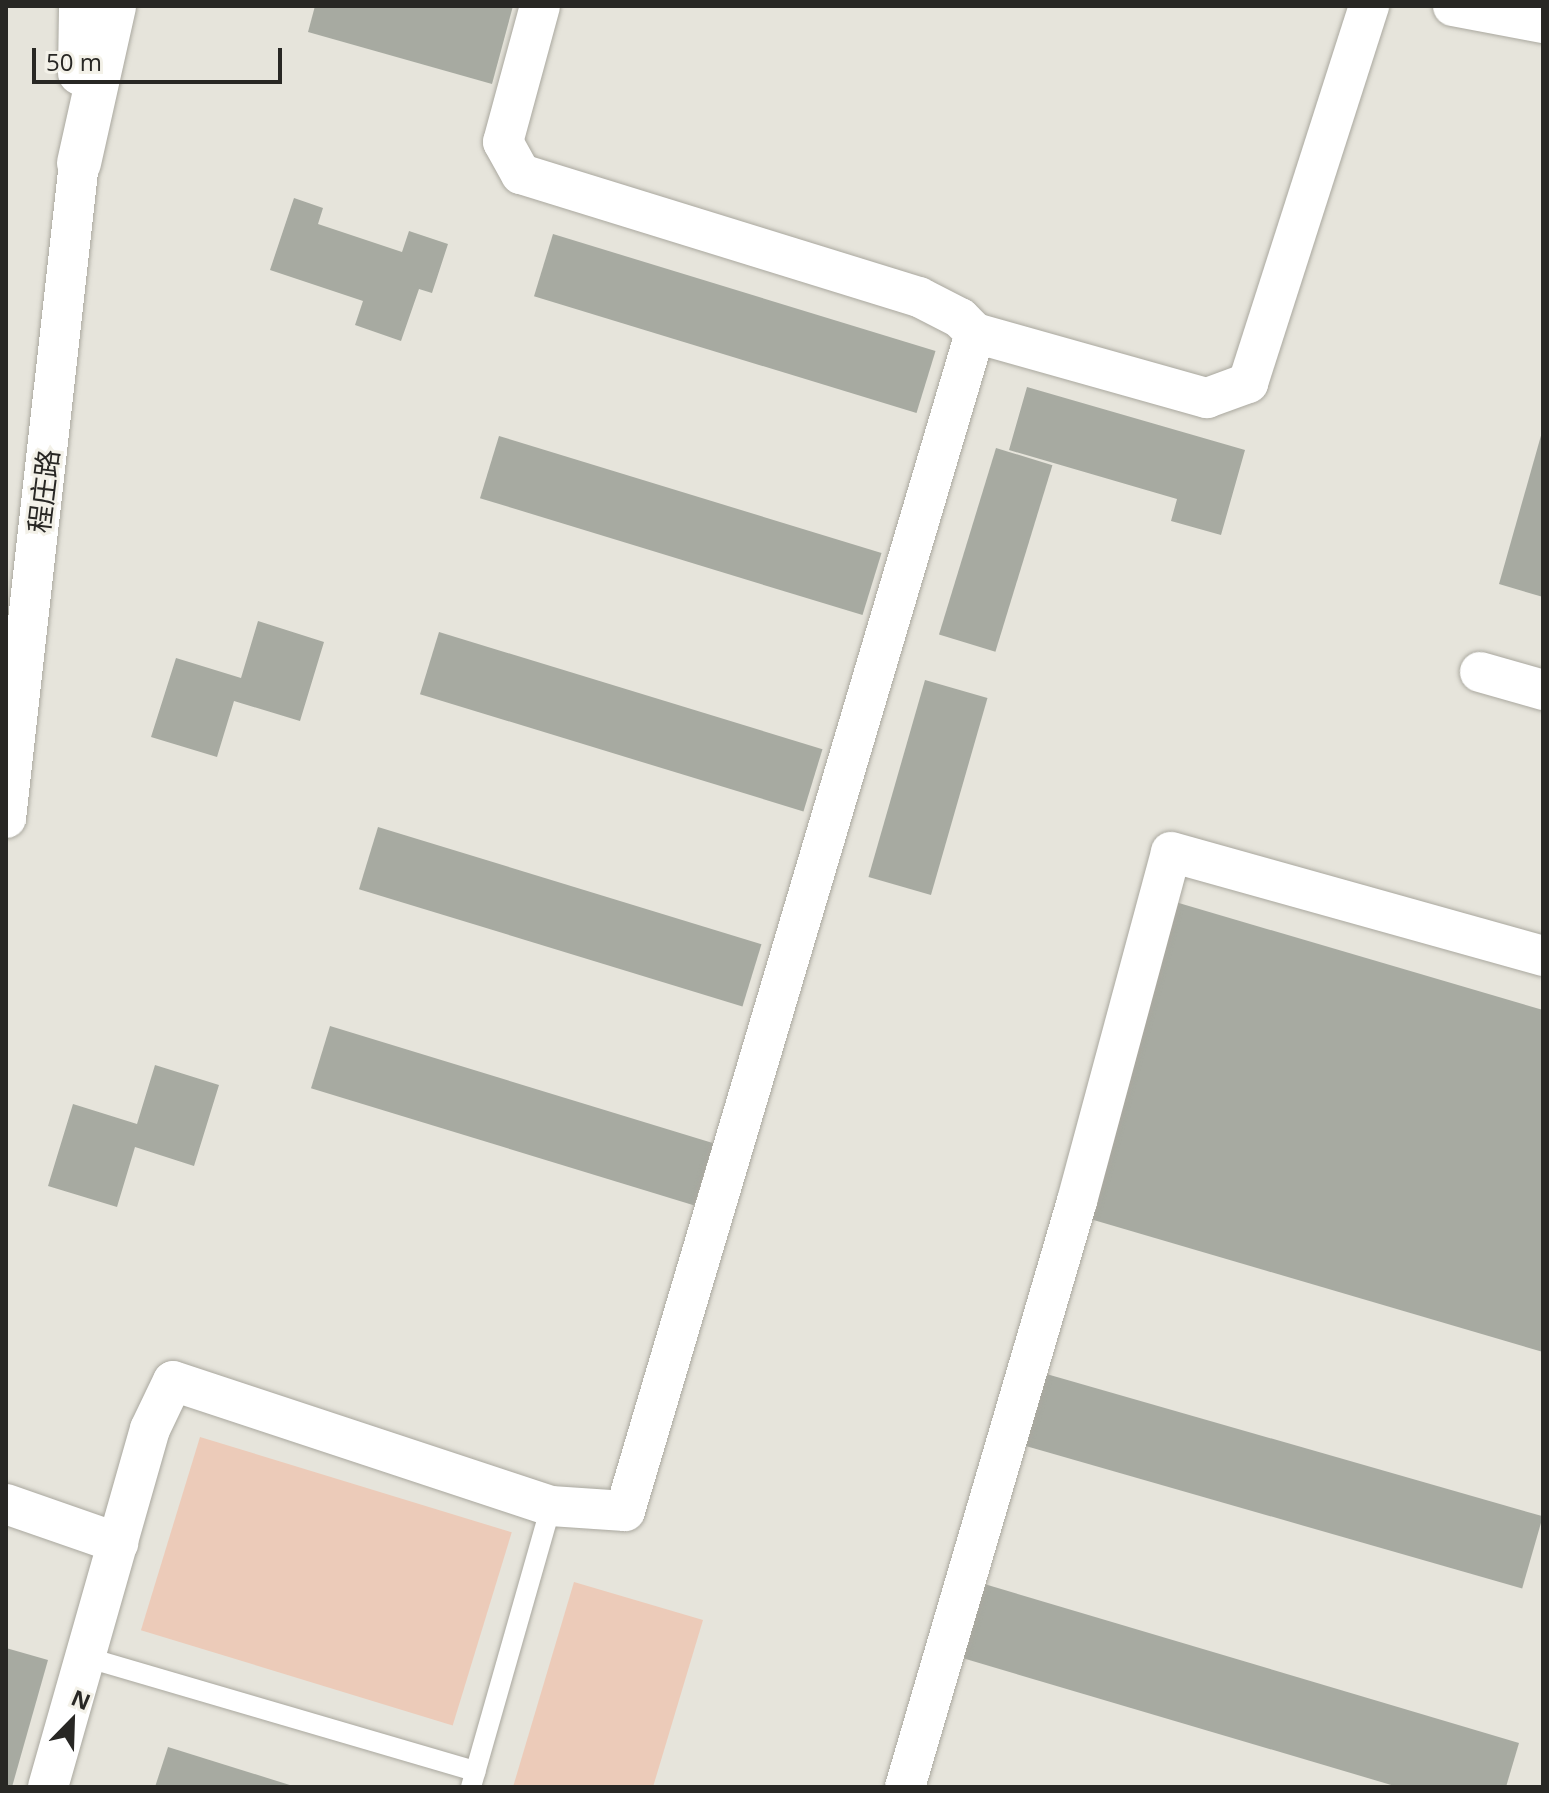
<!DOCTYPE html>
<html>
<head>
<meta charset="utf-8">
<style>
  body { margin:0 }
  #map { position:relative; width:1549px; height:1793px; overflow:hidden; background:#e6e4db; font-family:"Open Sans","Noto Sans SC",sans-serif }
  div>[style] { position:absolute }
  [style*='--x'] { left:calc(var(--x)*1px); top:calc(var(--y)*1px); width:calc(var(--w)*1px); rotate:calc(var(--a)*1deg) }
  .green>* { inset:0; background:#eccbb9; transform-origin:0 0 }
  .building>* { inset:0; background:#a7aaa1; transform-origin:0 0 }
  .roads { filter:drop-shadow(0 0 2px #aaa89f) drop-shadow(0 0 2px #aaa89f) }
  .service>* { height:20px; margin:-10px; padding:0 10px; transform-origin:10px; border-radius:10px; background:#fff }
  .minor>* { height:40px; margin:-20px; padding:0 20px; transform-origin:20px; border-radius:20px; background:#fff }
  .secondary>* { height:44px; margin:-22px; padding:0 22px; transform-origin:22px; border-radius:22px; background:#fff }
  span { translate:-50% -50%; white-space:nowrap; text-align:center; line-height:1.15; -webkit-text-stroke:6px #f3f1e8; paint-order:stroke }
  .street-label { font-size:28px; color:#282724 }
  .frame { position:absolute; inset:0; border:8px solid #282724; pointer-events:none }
  .north { position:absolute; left:32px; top:1681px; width:80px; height:80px; -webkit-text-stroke:6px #f3f1e8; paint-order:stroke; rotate:23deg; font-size:22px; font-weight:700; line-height:32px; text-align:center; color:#282724 }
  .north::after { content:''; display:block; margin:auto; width:28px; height:36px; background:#282724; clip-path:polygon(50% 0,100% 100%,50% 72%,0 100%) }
  .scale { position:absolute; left:32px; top:48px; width:250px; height:36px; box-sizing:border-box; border:4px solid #282724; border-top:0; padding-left:10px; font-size:24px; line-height:28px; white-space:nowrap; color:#282724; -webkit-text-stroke:6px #f3f1e8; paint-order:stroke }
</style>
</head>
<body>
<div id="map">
  <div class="green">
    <i style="left:200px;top:1437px;width:326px;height:202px;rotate:17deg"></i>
    <i style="clip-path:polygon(574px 1582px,703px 1620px,653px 1787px,513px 1787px)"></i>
  </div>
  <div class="building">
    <i style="clip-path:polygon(315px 6px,513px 6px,492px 84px,308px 32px)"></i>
    <i style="clip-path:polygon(294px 198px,323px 208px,318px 224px,402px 252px,409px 231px,448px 244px,432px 293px,419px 289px,401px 341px,355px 325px,363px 301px,270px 270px)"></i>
    <i style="left:553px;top:234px;width:400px;height:65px;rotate:17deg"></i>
    <i style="clip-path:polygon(1027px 387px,1245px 450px,1221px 535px,1171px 521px,1177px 499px,1009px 450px)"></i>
    <i style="clip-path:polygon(1542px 432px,1543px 432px,1543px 597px,1499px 584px)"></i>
    <i style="left:499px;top:436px;width:400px;height:65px;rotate:17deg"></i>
    <i style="left:996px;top:448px;width:59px;height:195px;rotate:17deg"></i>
    <i style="clip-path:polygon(258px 621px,324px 642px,300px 721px,234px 701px,217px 757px,151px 737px,176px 658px,241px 678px)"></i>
    <i style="left:439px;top:632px;width:401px;height:65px;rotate:17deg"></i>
    <i style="left:925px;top:680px;width:65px;height:205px;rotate:16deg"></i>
    <i style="left:378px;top:827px;width:401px;height:65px;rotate:17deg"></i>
    <i style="clip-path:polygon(1172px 901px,1543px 1010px,1543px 1352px,1080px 1216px)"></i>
    <i style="left:330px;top:1026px;width:401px;height:65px;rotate:17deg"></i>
    <i style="clip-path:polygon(155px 1065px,219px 1085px,194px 1166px,135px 1147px,117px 1207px,48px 1186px,73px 1104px,137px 1124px)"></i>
    <i style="left:1043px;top:1373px;width:520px;height:75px;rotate:16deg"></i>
    <i style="clip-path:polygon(981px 1583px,1519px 1743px,1506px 1787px,1398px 1787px,959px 1657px)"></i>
    <i style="clip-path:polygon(6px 1648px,48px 1660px,12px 1787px,6px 1787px)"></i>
    <i style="clip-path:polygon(168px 1747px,293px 1786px,293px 1787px,155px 1787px)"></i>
  </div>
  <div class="roads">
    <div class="service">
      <i style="--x:85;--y:1657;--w:407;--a:16.3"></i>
      <i style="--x:471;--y:1787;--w:292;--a:-74.1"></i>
    </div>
    <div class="minor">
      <i style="--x:540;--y:6;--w:141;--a:105.2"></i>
      <i style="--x:503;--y:142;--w:37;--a:61"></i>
      <i style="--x:521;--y:174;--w:417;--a:17.2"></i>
      <i style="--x:919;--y:297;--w:46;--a:27.1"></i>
      <i style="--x:960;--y:318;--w:21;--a:45"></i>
      <i style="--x:975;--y:333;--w:241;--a:15.7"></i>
      <i style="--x:1207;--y:398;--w:44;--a:-20.1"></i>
      <i style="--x:1248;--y:383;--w:396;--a:-72.2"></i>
      <i style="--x:1453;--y:6;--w:92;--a:10.7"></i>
      <i style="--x:1480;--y:672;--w:66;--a:15.9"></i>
      <i style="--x:6;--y:818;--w:659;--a:-83.64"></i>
      <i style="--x:6;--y:1504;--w:119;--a:19.2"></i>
      <i style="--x:48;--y:1787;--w:372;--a:-74.1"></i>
      <i style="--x:150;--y:1429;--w:53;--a:-64.4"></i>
      <i style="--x:173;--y:1381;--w:398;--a:18.3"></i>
      <i style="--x:551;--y:1506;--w:74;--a:3.9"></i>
      <i style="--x:625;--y:1511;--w:1229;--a:-73.45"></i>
      <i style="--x:905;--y:1787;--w:611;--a:-73.64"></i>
      <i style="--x:1077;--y:1201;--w:361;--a:-74.9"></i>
      <i style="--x:1171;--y:852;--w:386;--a:15.6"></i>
    </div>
    <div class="secondary">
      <i style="--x:80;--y:73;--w:67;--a:-89.1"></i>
      <i style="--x:79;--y:163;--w:161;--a:-77.4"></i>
    </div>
  </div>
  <div class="street-label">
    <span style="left:43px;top:491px;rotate:-83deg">程庄路</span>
  </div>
  <div class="frame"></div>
  <div class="north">N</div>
  <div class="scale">50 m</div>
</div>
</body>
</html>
